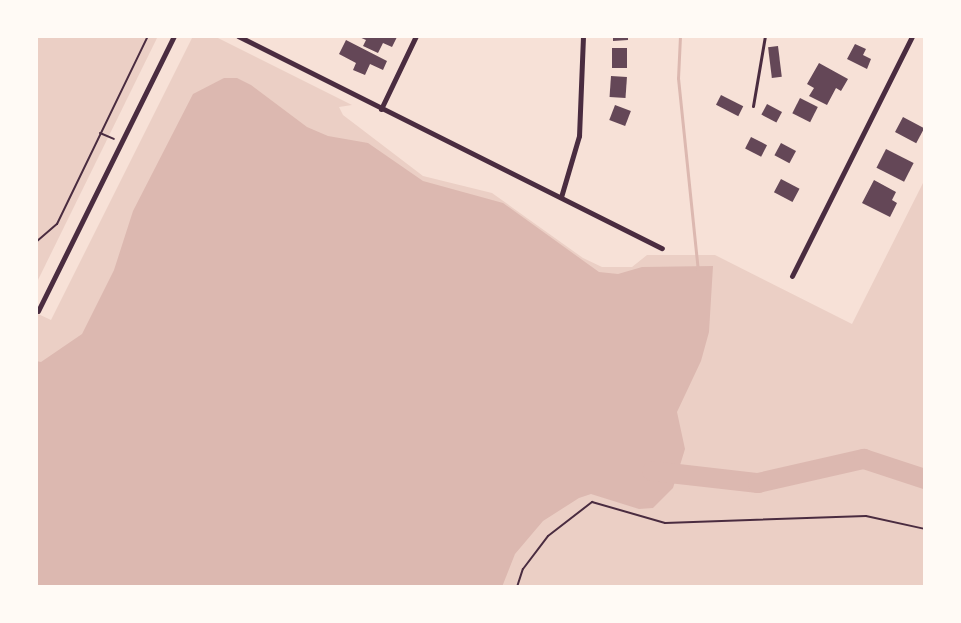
<!DOCTYPE html>
<html>
<head>
<meta charset="utf-8">
<style>
  body { margin:0 }
  #map { position:relative; width:961px; height:623px; overflow:hidden; background:#f7e1d7; font-family:Poppins,sans-serif }
  div>[style] { position:absolute }
  [style*='--x'] { left:calc(var(--x)*1px); top:calc(var(--y)*1px); width:calc(var(--w)*1px); rotate:calc(var(--a)*1deg) }
  .green>* { inset:0; background:#ebcfc5 }
  .water>* { inset:0; background:#dcb8b0 }
  .stream>* { height:3px; margin:-1.5px; padding:0 1.5px; transform-origin:1.5px; border-radius:1.5px; background:#dcb8b0 }
  .river>* { height:20px; margin:-10px; padding:0 10px; transform-origin:10px; border-radius:10px; background:#dcb8b0 }
  .building>* { inset:0; background:#644757; transform-origin:0 0 }
  .path>* { height:2px; margin:-1px; padding:0 1px; transform-origin:1px; border-radius:1px; background:#4a2c40 }
  .service>* { height:3px; margin:-1.5px; padding:0 1.5px; transform-origin:1.5px; border-radius:1.5px; background:#4a2c40 }
  .minor>* { height:5px; margin:-2.5px; padding:0 2.5px; transform-origin:2.5px; border-radius:2.5px; background:#4a2c40 }
  span { translate:-50% -50%; white-space:nowrap; text-align:center; line-height:1.15; -webkit-text-stroke:4.5px #fffaf5; paint-order:stroke }
  .frame { position:absolute; inset:0; border:38px solid #fffaf5; pointer-events:none }
</style>
</head>
<body>
<div id="map">
  <div class="green">
    <i style="clip-path:polygon(36px 36px,158px 36px,36px 284px)"></i>
    <i style="clip-path:polygon(193px 36px,214px 36px,352px 105px,339px 107px,343px 115px,423px 176px,492px 193px,583px 258px,602px 267px,632px 267px,647px 255px,715px 255px,852px 324px,925px 179px,925px 587px,36px 587px,36px 313px,51px 320px)"></i>
  </div>
  <div class="water">
    <i style="clip-path:polygon(224px 78px,237px 78px,251px 85px,307px 127px,328px 136px,368px 143px,423px 181px,503px 203px,599px 272px,618px 274px,642px 267px,713px 266px,709px 332px,701px 361px,677px 412px,685px 449px,673px 488px,653px 508px,639px 509px,591px 494px,579px 498px,543px 521px,515px 554px,502px 587px,36px 587px,36px 361px,41px 362px,82px 334px,114px 270px,133px 211px,193px 94px)"></i>
  </div>
  <div class="stream">
    <i style="--x:680;--y:36;--w:42;--a:92.7"></i>
    <i style="--x:678;--y:78;--w:193;--a:84.1"></i>
  </div>
  <div class="river">
    <i style="--x:652;--y:471;--w:107;--a:6.5"></i>
    <i style="--x:758;--y:483;--w:109;--a:-12.8"></i>
    <i style="--x:864;--y:459;--w:64;--a:18.2"></i>
  </div>
  <div class="building">
    <i style="clip-path:polygon(357px 36px,394px 36px,397px 37px,392px 47px,383px 43px,378px 53px,363px 46px,366px 40px)"></i>
    <i style="clip-path:polygon(613px 36px,628px 36px,628px 40px,613px 41px)"></i>
    <i style="clip-path:polygon(346px 40px,387px 61px,383px 70px,370px 64px,365px 75px,353px 70px,356px 63px,339px 54px)"></i>
    <i style="clip-path:polygon(855px 44px,866px 49px,863px 55px,871px 59px,867px 69px,847px 59px)"></i>
    <i style="left:778px;top:46px;width:31px;height:10px;rotate:83deg"></i>
    <i style="left:612px;top:48px;width:15px;height:20px"></i>
    <i style="clip-path:polygon(819px 63px,848px 79px,841px 91px,836px 88px,827px 105px,809px 96px,814px 88px,807px 84px)"></i>
    <i style="left:611px;top:76px;width:16px;height:21px;rotate:4deg"></i>
    <i style="left:721px;top:95px;width:25px;height:11px;rotate:27deg"></i>
    <i style="left:800px;top:98px;width:20px;height:17px;rotate:27deg"></i>
    <i style="left:767px;top:104px;width:17px;height:12px;rotate:28deg"></i>
    <i style="left:615px;top:105px;width:17px;height:16px;rotate:21deg"></i>
    <i style="left:903px;top:117px;width:24px;height:17px;rotate:28deg"></i>
    <i style="left:751px;top:137px;width:18px;height:13px;rotate:27deg"></i>
    <i style="left:781px;top:143px;width:17px;height:14px;rotate:28deg"></i>
    <i style="left:886px;top:149px;width:31px;height:21px;rotate:27deg"></i>
    <i style="left:781px;top:179px;width:21px;height:15px;rotate:28deg"></i>
    <i style="clip-path:polygon(874px 180px,896px 192px,892px 200px,897px 203px,890px 217px,862px 203px)"></i>
  </div>
  <div class="path">
    <i style="--x:100;--y:133;--w:15;--a:23"></i>
    <i style="--x:36;--y:242;--w:28;--a:-41"></i>
    <i style="--x:57;--y:224;--w:209;--a:-64.2"></i>
    <i style="--x:517;--y:587;--w:19;--a:-72"></i>
    <i style="--x:523;--y:569;--w:41;--a:-52.9"></i>
    <i style="--x:548;--y:536;--w:56;--a:-37.7"></i>
    <i style="--x:592;--y:502;--w:76;--a:16"></i>
    <i style="--x:665;--y:523;--w:201;--a:-2"></i>
    <i style="--x:866;--y:516;--w:60;--a:12.4"></i>
  </div>
  <div class="service">
    <i style="--x:753;--y:106;--w:71;--a:-80.3"></i>
  </div>
  <div class="minor">
    <i style="--x:238;--y:36;--w:474;--a:26.6"></i>
    <i style="--x:381;--y:109;--w:81;--a:-64.4"></i>
    <i style="--x:561;--y:197;--w:64;--a:-73.6"></i>
    <i style="--x:579;--y:136;--w:100;--a:-87.7"></i>
    <i style="--x:792;--y:276;--w:268;--a:-63.4"></i>
    <i style="--x:38;--y:311;--w:307;--a:-63.7"></i>
  </div>
  <div class="frame"></div>
</div>
</body>
</html>
